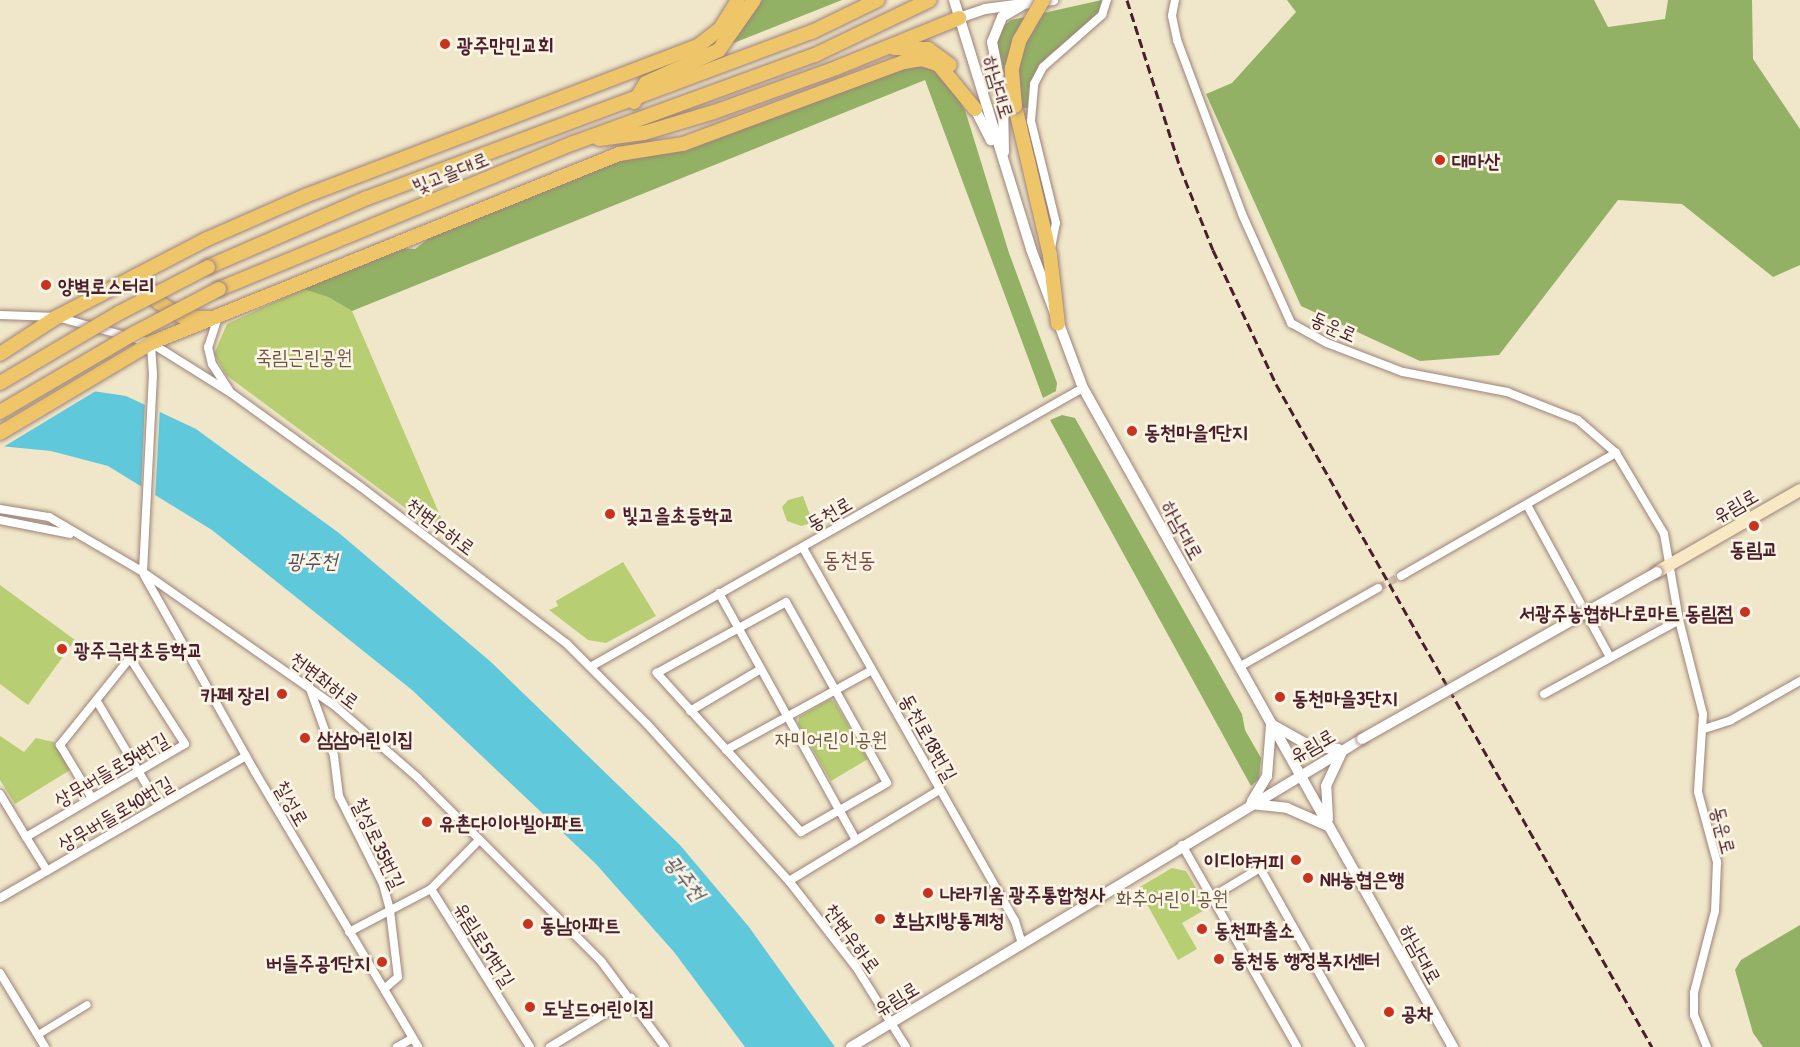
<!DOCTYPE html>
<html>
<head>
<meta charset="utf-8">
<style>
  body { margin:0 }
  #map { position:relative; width:1800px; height:1047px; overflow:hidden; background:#f0e6c9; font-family:"Patrick Hand","Poor Story",sans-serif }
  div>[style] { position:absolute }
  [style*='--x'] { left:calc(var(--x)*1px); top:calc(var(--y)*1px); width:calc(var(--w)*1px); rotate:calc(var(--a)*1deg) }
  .green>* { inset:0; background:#b8ce72 }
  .forest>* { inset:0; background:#92b164 }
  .water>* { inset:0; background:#60c8db }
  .pier>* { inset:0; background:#f0e6c9 }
  .minor-tunnel>* { height:8px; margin-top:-4px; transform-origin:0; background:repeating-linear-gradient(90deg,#cfbea9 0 8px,transparent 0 12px) }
  .roads { filter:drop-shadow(0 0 2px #9d827a) drop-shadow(0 0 2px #9d827a) }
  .pedestrian>* { height:7px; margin:-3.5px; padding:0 3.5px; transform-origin:3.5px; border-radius:3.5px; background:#fff }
  .minor>* { height:8px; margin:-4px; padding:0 4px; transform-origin:4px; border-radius:4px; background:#fff }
  .tertiary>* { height:10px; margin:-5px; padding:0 5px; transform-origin:5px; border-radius:5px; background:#fff }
  .secondary>* { height:12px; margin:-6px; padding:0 6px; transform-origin:6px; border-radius:6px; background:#f8e8c3 }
  .trunk>* { height:14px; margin:-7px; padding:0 7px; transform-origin:7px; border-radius:7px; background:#eec569 }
  .rail>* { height:3px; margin-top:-1.5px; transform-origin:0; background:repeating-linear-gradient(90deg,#4a1f2b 0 9px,transparent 0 13.5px) }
  .bridges { filter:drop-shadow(0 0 2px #9d827a) drop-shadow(0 0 2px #9d827a) }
  .tertiary-bridge>* { height:10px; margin:-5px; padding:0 5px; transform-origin:5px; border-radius:5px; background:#fff }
  .trunk-bridge>* { height:14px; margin:-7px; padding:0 7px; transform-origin:7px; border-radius:7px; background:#eec569 }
  .dots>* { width:16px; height:16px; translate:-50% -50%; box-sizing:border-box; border:3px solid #fcf5e5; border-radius:50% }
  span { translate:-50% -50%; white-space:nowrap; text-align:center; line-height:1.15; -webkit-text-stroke:5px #fcf5e5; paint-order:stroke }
  .poi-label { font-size:20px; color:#4a1f2b; font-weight:700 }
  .left { translate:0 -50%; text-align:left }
  .right { translate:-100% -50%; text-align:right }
  .street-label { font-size:20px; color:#4a1f2b }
  .park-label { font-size:20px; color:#6b5440 }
  .water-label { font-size:21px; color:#515260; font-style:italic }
  .quarter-label { font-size:22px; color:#7e4840 }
</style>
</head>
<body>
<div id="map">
  <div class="green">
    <i style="clip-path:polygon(303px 289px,328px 297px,352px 311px,445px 527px,435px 530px,226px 375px,214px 354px,227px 324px)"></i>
    <i style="clip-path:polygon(803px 496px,810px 515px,808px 524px,801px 526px,787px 521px,782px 507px,788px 500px)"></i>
    <i style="clip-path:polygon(623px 562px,656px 616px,606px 643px,588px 640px,549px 610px,558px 606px,556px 601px)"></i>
    <i style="clip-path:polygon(0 585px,75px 640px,28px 705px,0 684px)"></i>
    <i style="clip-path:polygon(830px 699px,834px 701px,868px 759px,831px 781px,798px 724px,799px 717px)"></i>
    <i style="clip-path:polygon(0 736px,24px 752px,36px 738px,54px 742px,70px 770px,15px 804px,0 780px)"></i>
    <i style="clip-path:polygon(1172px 868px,1186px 871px,1208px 908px,1182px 923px,1197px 949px,1178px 960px,1138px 888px)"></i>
  </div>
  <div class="forest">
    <i style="clip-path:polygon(762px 0,842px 0,731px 44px)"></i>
    <i style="clip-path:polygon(1102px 0,1098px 14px,1046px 58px,1029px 87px,1028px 108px,1021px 108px,1007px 82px,997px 43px,998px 30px,1011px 20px)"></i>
    <i style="clip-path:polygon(1287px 0,1594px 0,1608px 27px,1665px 19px,1668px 0,1752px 0,1753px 59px,1800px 129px,1800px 265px,1773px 277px,1682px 204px,1618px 200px,1499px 355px,1420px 361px,1301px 306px,1206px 94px,1232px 83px,1296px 12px)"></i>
    <i style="clip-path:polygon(907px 65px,934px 69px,949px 82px,965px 110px,1009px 253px,1057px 383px,1056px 391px,1043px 398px,925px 80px,352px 311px,328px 297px,303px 289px,399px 248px,415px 249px,436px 233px,622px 158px,746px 125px)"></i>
    <i style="clip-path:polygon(1062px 415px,1075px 418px,1242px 714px,1245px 730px,1261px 758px,1259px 779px,1251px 786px,1050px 420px)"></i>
    <i style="clip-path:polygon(1800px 925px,1800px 1047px,1763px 1047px,1753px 1033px,1735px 970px,1741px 960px)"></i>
  </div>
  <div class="water">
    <i style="clip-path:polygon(0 377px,126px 396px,196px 429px,339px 533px,491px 662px,680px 845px,749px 927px,835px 1047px,745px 1047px,674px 952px,596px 864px,412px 690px,212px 530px,108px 466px,51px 451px,0 446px)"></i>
  </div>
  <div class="pier">
    <i style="clip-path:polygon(0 374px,99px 389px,0 449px)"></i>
    <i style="clip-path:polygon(145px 402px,160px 408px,155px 499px,141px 490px)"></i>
  </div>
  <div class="minor-tunnel">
    <i style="--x:1378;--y:588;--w:26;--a:-28"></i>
  </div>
  <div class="roads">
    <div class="pedestrian">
      <i style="--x:38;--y:1034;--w:57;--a:-31.5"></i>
    </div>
    <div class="minor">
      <i style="--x:1175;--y:0;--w:16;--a:101"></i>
      <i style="--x:1172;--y:16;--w:25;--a:78"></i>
      <i style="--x:1177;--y:40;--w:186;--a:69.5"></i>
      <i style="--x:1242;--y:214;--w:120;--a:65.8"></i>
      <i style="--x:1291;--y:323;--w:41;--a:29.1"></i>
      <i style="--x:1327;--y:343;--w:81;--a:20.9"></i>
      <i style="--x:1403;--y:372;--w:106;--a:10.9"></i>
      <i style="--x:1507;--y:392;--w:76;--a:21.5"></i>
      <i style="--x:1578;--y:420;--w:50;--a:41"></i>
      <i style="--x:1616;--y:453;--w:94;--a:59.3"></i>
      <i style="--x:1664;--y:534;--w:87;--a:80.1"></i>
      <i style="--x:1679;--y:620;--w:97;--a:75.7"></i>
      <i style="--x:1703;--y:714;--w:78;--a:93.7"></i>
      <i style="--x:1698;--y:792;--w:73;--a:74.8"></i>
      <i style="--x:1717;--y:862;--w:49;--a:92.3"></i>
      <i style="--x:1715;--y:911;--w:85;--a:104.4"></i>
      <i style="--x:1694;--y:993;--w:22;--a:90"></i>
      <i style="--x:1694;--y:1015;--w:35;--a:68"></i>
      <i style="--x:1051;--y:248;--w:25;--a:-79"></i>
      <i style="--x:1056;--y:223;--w:105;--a:-103.8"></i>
      <i style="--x:1031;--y:121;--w:37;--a:-85"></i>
      <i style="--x:1034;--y:84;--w:19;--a:-62"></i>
      <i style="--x:1043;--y:67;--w:79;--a:-41.4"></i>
      <i style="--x:1102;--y:15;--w:16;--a:-72"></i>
      <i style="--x:0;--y:315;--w:57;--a:2"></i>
      <i style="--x:57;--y:317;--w:98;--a:15.5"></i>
      <i style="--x:151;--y:343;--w:94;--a:32"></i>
      <i style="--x:231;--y:393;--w:160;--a:35.9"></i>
      <i style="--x:361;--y:487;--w:259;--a:37.3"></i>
      <i style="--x:567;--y:644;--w:113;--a:45"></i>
      <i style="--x:647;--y:724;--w:212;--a:47.9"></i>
      <i style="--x:789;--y:881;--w:109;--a:52.1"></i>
      <i style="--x:856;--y:967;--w:94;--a:58"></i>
      <i style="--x:218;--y:317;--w:32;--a:108"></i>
      <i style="--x:208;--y:347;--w:17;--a:77"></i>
      <i style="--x:212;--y:364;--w:31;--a:57"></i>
      <i style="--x:1527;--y:505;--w:173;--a:61.4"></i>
      <i style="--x:0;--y:509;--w:50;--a:9.3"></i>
      <i style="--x:49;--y:517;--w:56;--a:30.3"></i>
      <i style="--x:97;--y:545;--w:53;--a:30.4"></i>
      <i style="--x:143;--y:572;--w:234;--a:34.9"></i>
      <i style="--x:335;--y:706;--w:110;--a:40.9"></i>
      <i style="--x:418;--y:778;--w:259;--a:45"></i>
      <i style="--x:601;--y:961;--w:107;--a:53.3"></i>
      <i style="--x:0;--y:520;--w:71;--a:11.3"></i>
      <i style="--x:803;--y:548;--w:429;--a:60.4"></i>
      <i style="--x:1015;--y:921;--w:24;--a:73"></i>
      <i style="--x:143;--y:572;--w:198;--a:-87.1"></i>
      <i style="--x:153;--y:374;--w:31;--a:-94"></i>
      <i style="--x:144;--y:575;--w:226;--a:60.6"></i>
      <i style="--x:255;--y:772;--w:320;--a:59.3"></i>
      <i style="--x:1401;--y:576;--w:248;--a:-29.8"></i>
      <i style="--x:719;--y:593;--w:282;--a:61"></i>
      <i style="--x:786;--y:602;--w:207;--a:60.8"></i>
      <i style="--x:887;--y:783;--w:99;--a:150.3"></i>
      <i style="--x:801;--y:832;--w:215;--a:-132.2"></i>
      <i style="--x:657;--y:673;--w:147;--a:-28.8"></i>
      <i style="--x:592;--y:666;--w:564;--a:-29.52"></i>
      <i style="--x:1239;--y:667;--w:160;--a:-29.6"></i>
      <i style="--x:309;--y:686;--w:74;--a:70.3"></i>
      <i style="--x:334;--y:756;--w:40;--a:82.9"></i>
      <i style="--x:339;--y:796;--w:98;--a:63.4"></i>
      <i style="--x:383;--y:884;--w:28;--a:75"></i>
      <i style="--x:390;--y:911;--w:66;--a:83.1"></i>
      <i style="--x:398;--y:977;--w:18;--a:139"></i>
      <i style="--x:1544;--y:694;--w:154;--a:-28.7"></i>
      <i style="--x:98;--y:703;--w:120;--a:59.4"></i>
      <i style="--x:690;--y:711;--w:82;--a:-30.6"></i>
      <i style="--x:1704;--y:729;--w:28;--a:-18"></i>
      <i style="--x:1731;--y:720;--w:79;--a:-29.5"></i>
      <i style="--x:726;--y:750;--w:166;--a:-28.7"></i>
      <i style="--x:0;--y:794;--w:50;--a:58.8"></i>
      <i style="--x:26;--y:837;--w:184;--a:-30.3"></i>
      <i style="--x:185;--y:744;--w:102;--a:-122.6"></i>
      <i style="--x:130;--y:658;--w:112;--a:128.8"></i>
      <i style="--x:60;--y:745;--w:62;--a:58.9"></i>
      <i style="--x:26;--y:837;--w:40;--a:58"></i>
      <i style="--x:1182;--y:845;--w:232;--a:60.3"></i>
      <i style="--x:789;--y:881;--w:175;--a:-31.2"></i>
      <i style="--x:431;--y:889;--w:186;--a:57.9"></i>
      <i style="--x:1212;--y:897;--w:56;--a:-31.1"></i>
      <i style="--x:1260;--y:868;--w:206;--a:60.6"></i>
      <i style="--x:0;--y:898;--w:284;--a:-30"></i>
      <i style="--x:349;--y:932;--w:93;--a:-27.7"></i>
      <i style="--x:431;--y:889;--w:69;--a:-45.6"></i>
      <i style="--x:0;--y:973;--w:87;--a:58.7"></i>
      <i style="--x:397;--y:1047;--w:18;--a:-29"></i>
      <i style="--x:550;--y:1047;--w:95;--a:-31.2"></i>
    </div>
    <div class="tertiary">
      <i style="--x:954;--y:0;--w:261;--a:72.8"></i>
      <i style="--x:1031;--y:249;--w:148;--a:69.5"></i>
      <i style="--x:1083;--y:388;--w:756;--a:60.69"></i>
      <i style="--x:959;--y:18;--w:28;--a:-19"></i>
      <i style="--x:985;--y:9;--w:69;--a:-7.5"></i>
      <i style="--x:975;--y:109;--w:35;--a:63"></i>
      <i style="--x:1004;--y:152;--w:53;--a:-91.1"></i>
      <i style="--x:1003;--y:99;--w:58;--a:-100.9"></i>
      <i style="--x:992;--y:42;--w:27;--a:-68"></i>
      <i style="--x:1002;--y:17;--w:22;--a:-30"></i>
      <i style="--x:1273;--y:725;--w:45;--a:29.4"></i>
      <i style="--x:1312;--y:747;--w:26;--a:4"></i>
      <i style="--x:1252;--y:801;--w:29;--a:-59"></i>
      <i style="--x:1267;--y:776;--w:51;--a:-85.5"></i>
      <i style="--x:1251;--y:804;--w:36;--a:6"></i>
      <i style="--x:1287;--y:808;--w:45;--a:23.7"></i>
      <i style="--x:1328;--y:819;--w:33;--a:-93"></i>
      <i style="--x:1326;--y:786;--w:38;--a:-65"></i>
      <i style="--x:851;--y:1047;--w:597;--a:-31.08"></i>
    </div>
    <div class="secondary">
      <i style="--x:1657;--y:572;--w:165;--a:-29.8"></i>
    </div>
    <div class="trunk">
      <i style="--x:894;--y:48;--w:34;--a:2"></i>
      <i style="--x:928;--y:49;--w:27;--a:36"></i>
      <i style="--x:634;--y:102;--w:22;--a:-58"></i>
      <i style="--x:646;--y:83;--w:80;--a:-24.3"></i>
      <i style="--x:719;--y:50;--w:61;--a:-55"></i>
      <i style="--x:1015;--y:106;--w:153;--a:76.8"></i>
      <i style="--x:1050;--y:255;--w:69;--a:83.4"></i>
      <i style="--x:599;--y:139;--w:45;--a:-7.6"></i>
      <i style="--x:644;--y:133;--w:73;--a:-16.7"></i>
      <i style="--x:714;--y:112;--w:130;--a:-19.8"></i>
      <i style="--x:836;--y:68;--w:133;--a:-22.1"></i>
      <i style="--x:208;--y:267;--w:173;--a:-23.5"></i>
      <i style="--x:367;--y:198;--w:475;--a:-20.5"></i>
      <i style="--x:812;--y:32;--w:73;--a:-25.9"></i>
      <i style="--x:144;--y:273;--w:11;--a:80"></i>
      <i style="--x:146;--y:284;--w:22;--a:56"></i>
      <i style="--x:158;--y:302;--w:29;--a:31"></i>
      <i style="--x:183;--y:317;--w:26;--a:2"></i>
      <i style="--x:219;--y:289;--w:384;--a:-22.4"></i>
      <i style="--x:574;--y:143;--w:257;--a:-20.1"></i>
      <i style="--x:815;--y:55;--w:127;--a:-25.6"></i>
      <i style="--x:0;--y:354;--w:68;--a:-33"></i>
      <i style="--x:57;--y:317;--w:169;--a:-27.5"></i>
      <i style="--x:207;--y:239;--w:107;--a:-23.7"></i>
      <i style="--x:305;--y:196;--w:421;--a:-20.9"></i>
      <i style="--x:698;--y:46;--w:28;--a:-38"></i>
      <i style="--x:720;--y:29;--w:34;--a:-58"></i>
      <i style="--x:0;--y:433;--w:176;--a:-30.8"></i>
      <i style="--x:151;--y:343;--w:505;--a:-21.99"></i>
      <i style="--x:619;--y:154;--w:65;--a:-8.9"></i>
      <i style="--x:683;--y:144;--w:236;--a:-20.4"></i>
      <i style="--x:904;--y:62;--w:18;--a:-9"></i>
      <i style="--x:922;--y:59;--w:18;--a:19"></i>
      <i style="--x:939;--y:65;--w:57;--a:50.7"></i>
    </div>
  </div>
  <div class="rail">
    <i style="--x:1127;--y:0;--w:175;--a:72.4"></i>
    <i style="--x:1180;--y:167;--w:89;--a:68.3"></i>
    <i style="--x:1213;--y:250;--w:148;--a:64.8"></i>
    <i style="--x:1276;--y:384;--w:762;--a:60.44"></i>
  </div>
  <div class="bridges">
    <div class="tertiary-bridge">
      <i style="--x:1362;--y:739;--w:339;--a:-29.5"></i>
    </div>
    <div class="trunk-bridge">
      <i style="--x:1015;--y:106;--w:38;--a:-95"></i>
      <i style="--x:1012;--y:68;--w:28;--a:-75"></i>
      <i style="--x:1019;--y:41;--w:48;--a:-59.7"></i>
      <i style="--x:0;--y:383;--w:138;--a:-30.5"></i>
      <i style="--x:119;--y:313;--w:100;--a:-27.3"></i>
      <i style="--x:0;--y:412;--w:154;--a:-30.4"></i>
      <i style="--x:133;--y:334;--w:97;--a:-27.6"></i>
    </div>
  </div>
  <div class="dots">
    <i style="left:445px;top:44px;background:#c8321e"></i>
    <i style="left:1440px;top:160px;background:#c8321e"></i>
    <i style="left:46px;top:285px;background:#c8321e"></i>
    <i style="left:1132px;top:431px;background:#c8321e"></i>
    <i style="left:610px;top:514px;background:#c8321e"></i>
    <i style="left:1754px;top:526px;background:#c8321e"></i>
    <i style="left:1745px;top:612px;background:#c8321e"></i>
    <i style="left:62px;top:649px;background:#c8321e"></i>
    <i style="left:282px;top:694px;background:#c8321e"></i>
    <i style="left:1280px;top:697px;background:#c8321e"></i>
    <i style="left:305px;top:738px;background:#c8321e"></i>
    <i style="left:427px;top:822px;background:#c8321e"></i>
    <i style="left:1296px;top:860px;background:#c8321e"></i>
    <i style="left:1308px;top:878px;background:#c8321e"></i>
    <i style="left:928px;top:893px;background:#c8321e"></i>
    <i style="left:880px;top:919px;background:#c8321e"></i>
    <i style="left:528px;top:924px;background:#c8321e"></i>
    <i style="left:1202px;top:929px;background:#c8321e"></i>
    <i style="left:1219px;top:959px;background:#c8321e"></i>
    <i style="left:382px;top:962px;background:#c8321e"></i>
    <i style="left:530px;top:1007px;background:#c8321e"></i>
    <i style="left:1389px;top:1012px;background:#c8321e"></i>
  </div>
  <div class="poi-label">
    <span class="left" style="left:457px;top:44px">광주만민교회</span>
    <span class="left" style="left:1452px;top:160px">대마산</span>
    <span class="left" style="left:58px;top:285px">양벽로스터리</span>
    <span class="left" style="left:1144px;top:431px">동천마을1단지</span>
    <span class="left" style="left:622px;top:514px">빛고을초등학교</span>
    <span style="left:1754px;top:548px">동림교</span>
    <span class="right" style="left:1733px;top:612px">서광주농협하나로마트 동림점</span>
    <span class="left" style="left:74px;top:649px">광주극락초등학교</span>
    <span class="right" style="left:270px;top:694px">카페 장리</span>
    <span class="left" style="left:1292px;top:697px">동천마을3단지</span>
    <span class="left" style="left:317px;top:738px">삼삼어린이집</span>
    <span class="left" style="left:439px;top:822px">유촌다이아빌아파트</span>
    <span class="right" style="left:1284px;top:860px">이디야커피</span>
    <span class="left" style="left:1320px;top:878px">NH농협은행</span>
    <span class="left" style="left:940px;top:893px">나라키움 광주통합청사</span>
    <span class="left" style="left:892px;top:919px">호남지방통계청</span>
    <span class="left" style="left:540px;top:924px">동남아파트</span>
    <span class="left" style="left:1214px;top:929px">동천파출소</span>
    <span class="left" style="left:1231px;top:959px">동천동 행정복지센터</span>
    <span class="right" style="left:370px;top:962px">버들주공1단지</span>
    <span class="left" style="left:542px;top:1007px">도날드어린이집</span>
    <span class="left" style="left:1401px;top:1012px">공차</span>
  </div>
  <div class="street-label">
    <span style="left:999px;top:87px;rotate:73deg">하남대로</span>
    <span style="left:450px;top:172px;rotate:-22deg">빛고을대로</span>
    <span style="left:1334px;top:326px;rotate:24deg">동운로</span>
    <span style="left:1735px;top:505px;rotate:-30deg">유림로</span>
    <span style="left:829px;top:513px;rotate:-30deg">동천로</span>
    <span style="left:441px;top:526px;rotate:37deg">천변우하로</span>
    <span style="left:1183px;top:530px;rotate:61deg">하남대로</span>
    <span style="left:325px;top:680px;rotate:37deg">천변좌하로</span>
    <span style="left:929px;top:737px;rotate:61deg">동천로18번길</span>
    <span style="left:1312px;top:745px;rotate:-30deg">유림로</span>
    <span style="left:111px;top:769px;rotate:-30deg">상무버들로54번길</span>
    <span style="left:292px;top:803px;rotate:60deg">칠성로</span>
    <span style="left:115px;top:813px;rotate:-30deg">상무버들로40번길</span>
    <span style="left:1724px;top:830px;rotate:76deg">동운로</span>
    <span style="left:379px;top:843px;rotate:65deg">칠성로35번길</span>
    <span style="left:853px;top:938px;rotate:54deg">천변우하로</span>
    <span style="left:485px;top:944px;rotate:58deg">유림로51번길</span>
    <span style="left:1421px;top:954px;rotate:61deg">하남대로</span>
    <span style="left:896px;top:998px;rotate:-31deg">유림로</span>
  </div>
  <div class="park-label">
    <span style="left:304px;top:356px">죽림근린공원</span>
    <span style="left:831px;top:738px">자미어린이공원</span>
    <span style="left:1172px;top:897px">화추어린이공원</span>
  </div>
  <div class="water-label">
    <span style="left:312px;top:561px">광주천</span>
    <span style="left:685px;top:878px;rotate:52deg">광주천</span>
  </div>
  <div class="quarter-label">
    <span style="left:849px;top:560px">동천동</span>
  </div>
</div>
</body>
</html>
